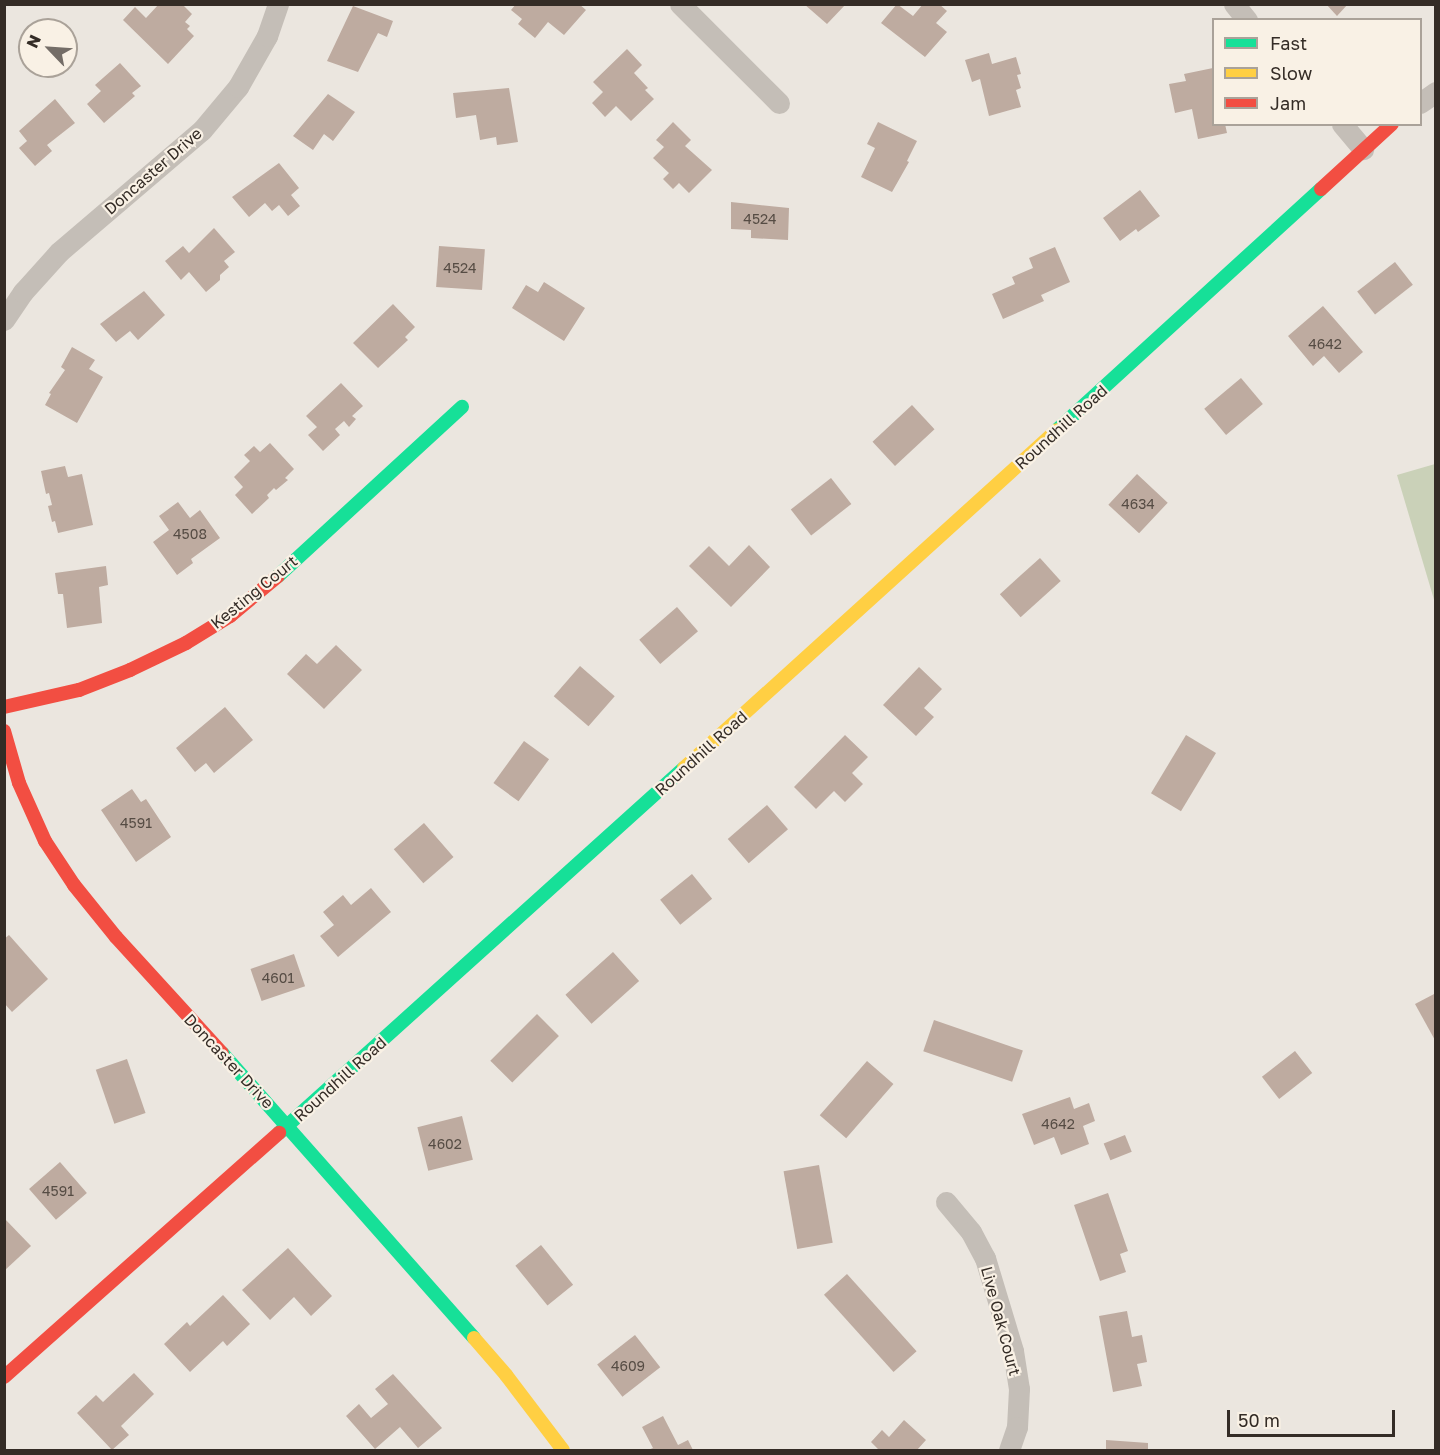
<!DOCTYPE html>
<html>
<head>
<meta charset="utf-8">
<style>
  body { margin:0 }
  #map { position:relative; width:1440px; height:1455px; overflow:hidden; background:#ebe6df; font-family:"Golos Text",sans-serif }
  div>[style] { position:absolute }
  [style*='--x'] { left:calc(var(--x)*1px); top:calc(var(--y)*1px); width:calc(var(--w)*1px); rotate:calc(var(--a)*1deg) }
  .green>* { inset:0; background:#cad1b8 }
  .building>* { inset:0; background:#beaba0; transform-origin:0 0 }
  .street>* { height:21px; margin:-10.5px; padding:0 10.5px; transform-origin:10.5px; border-radius:10.5px; background:#c4beb7 }
  .fast>* { height:14px; margin:-7px; padding:0 7px; transform-origin:7px; border-radius:7px; background:#16e098 }
  .slow>* { height:14px; margin:-7px; padding:0 7px; transform-origin:7px; border-radius:7px; background:#ffcf43 }
  .jam>* { height:14px; margin:-7px; padding:0 7px; transform-origin:7px; border-radius:7px; background:#f24e42 }
  span { translate:-50% -50%; white-space:nowrap; text-align:center; line-height:1.15; -webkit-text-stroke:4.5px #f9f1e5; paint-order:stroke }
  .number-label { font-size:14px; color:#564c44 }
  .number-label span { -webkit-text-stroke-width:0 }
  .street-label { font-size:16px; color:#342c26 }
  .frame { position:absolute; inset:0; border:6px solid #342c26; pointer-events:none }
  .legend { position:absolute; left:1212px; top:18px; width:210px; height:108px; box-sizing:border-box; background:#f9f1e5; border:2px solid #aaa299; margin:0; padding:8px 10px; list-style:none; font-size:18px; color:#342c26 }
  .legend li { display:flex; align-items:center; gap:12px; height:30px }
  .legend b { width:30px; border:2px solid #aaa299 }
  .north { position:absolute; left:18px; top:18px; width:60px; height:60px; box-sizing:border-box; background:#f9f1e5; border:2px solid #aaa299; border-radius:50%; rotate:295deg; font-size:16px; font-weight:700; line-height:24px; text-align:center; color:#342c26 }
  .north::after { content:''; display:block; margin:auto; width:21px; height:27px; background:#746d67; clip-path:polygon(50% 0,100% 100%,50% 72%,0 100%) }
  .scale { position:absolute; left:1227px; top:1410px; width:168px; height:27px; box-sizing:border-box; border:3px solid #342c26; border-top:0; padding-left:8px; font-size:18px; line-height:21px; white-space:nowrap; color:#342c26; -webkit-text-stroke:4px #f9f1e5; paint-order:stroke }
</style>
</head>
<body>
<div id="map">
  <div class="green">
    <i style="clip-path:polygon(1435px 464px,1436px 464px,1435px 603px,1397px 475px)"></i>
  </div>
  <div class="building">
    <i style="clip-path:polygon(159px 4px,182px 4px,192px 14px,185px 22px,190px 26px,187px 29px,194px 36px,168px 64px,123px 20px,135px 7px,146px 18px)"></i>
    <i style="clip-path:polygon(516px 4px,579px 4px,586px 10px,564px 35px,548px 22px,535px 38px,518px 24px,522px 19px,511px 10px)"></i>
    <i style="clip-path:polygon(804px 4px,846px 4px,827px 24px)"></i>
    <i style="clip-path:polygon(897px 4px,913px 16px,923px 4px,939px 4px,947px 11px,936px 23px,947px 32px,925px 57px,881px 23px)"></i>
    <i style="clip-path:polygon(1326px 4px,1348px 4px,1337px 16px)"></i>
    <i style="clip-path:polygon(353px 6px,393px 21px,387px 37px,378px 33px,358px 72px,327px 61px)"></i>
    <i style="clip-path:polygon(627px 49px,642px 65px,634px 73px,648px 88px,645px 90px,654px 99px,631px 121px,616px 106px,605px 117px,592px 103px,603px 92px,593px 82px)"></i>
    <i style="clip-path:polygon(989px 53px,992px 64px,1016px 57px,1021px 74px,1017px 75px,1021px 88px,1016px 90px,1021px 107px,989px 116px,980px 79px,972px 82px,965px 60px)"></i>
    <i style="clip-path:polygon(120px 63px,141px 86px,132px 93px,135px 96px,104px 123px,87px 104px,101px 91px,95px 85px)"></i>
    <i style="clip-path:polygon(1213px 68px,1214px 124px,1225px 124px,1227px 133px,1198px 139px,1192px 109px,1175px 113px,1169px 84px,1186px 81px,1184px 74px)"></i>
    <i style="clip-path:polygon(509px 88px,518px 142px,497px 145px,496px 137px,480px 140px,476px 115px,456px 118px,453px 93px)"></i>
    <i style="clip-path:polygon(328px 94px,355px 112px,333px 141px,324px 134px,313px 150px,293px 136px)"></i>
    <i style="clip-path:polygon(55px 99px,75px 123px,47px 145px,52px 151px,35px 166px,19px 148px,27px 141px,19px 131px)"></i>
    <i style="clip-path:polygon(673px 122px,691px 140px,685px 146px,712px 170px,689px 193px,679px 183px,673px 189px,663px 179px,669px 173px,653px 158px,664px 147px,656px 140px)"></i>
    <i style="clip-path:polygon(878px 122px,917px 141px,907px 161px,909px 162px,892px 192px,861px 177px,875px 148px,867px 144px)"></i>
    <i style="clip-path:polygon(279px 163px,299px 188px,291px 195px,300px 206px,288px 216px,279px 205px,272px 211px,265px 203px,249px 217px,232px 197px)"></i>
    <i style="clip-path:polygon(1140px 190px,1160px 216px,1138px 232px,1136px 229px,1120px 241px,1103px 218px)"></i>
    <i style="clip-path:polygon(731px 202px,789px 208px,788px 240px,751px 238px,751px 230px,731px 229px)"></i>
    <i style="clip-path:polygon(214px 228px,235px 252px,224px 261px,229px 267px,220px 275px,220px 280px,206px 292px,189px 272px,181px 280px,165px 261px,183px 246px,189px 253px)"></i>
    <i style="left:439px;top:246px;width:46px;height:41px;rotate:4deg"></i>
    <i style="clip-path:polygon(1055px 247px,1070px 282px,1041px 295px,1044px 301px,1003px 319px,992px 294px,1015px 284px,1012px 277px,1033px 268px,1029px 258px)"></i>
    <i style="left:1395px;top:262px;width:29px;height:48px;rotate:52deg"></i>
    <i style="clip-path:polygon(544px 282px,585px 308px,564px 341px,512px 308px,526px 285px,538px 292px)"></i>
    <i style="clip-path:polygon(144px 291px,165px 315px,138px 340px,130px 331px,116px 342px,100px 324px)"></i>
    <i style="clip-path:polygon(393px 304px,415px 327px,405px 337px,408px 340px,378px 368px,353px 343px)"></i>
    <i style="clip-path:polygon(1323px 306px,1363px 352px,1339px 373px,1324px 356px,1313px 366px,1288px 336px)"></i>
    <i style="clip-path:polygon(72px 347px,95px 360px,89px 369px,103px 377px,77px 423px,45px 405px,51px 394px,49px 393px,65px 370px,61px 367px)"></i>
    <i style="left:1241px;top:378px;width:34px;height:48px;rotate:50deg"></i>
    <i style="clip-path:polygon(341px 383px,363px 406px,352px 416px,356px 419px,349px 427px,344px 421px,335px 429px,340px 435px,323px 451px,308px 435px,317px 427px,306px 416px)"></i>
    <i style="left:912px;top:405px;width:33px;height:54px;rotate:47deg"></i>
    <i style="clip-path:polygon(270px 443px,294px 469px,285px 478px,288px 480px,276px 490px,274px 488px,267px 495px,269px 498px,252px 514px,235px 495px,243px 487px,234px 477px,250px 461px,244px 455px,254px 446px,260px 452px)"></i>
    <i style="clip-path:polygon(65px 466px,68px 477px,82px 474px,93px 525px,58px 533px,55px 521px,52px 522px,48px 506px,52px 505px,49px 493px,46px 494px,41px 471px)"></i>
    <i style="left:1137px;top:474px;width:42px;height:42px;rotate:43deg"></i>
    <i style="left:831px;top:478px;width:33px;height:51px;rotate:52deg"></i>
    <i style="clip-path:polygon(178px 502px,190px 518px,200px 510px,220px 538px,191px 559px,193px 563px,177px 575px,153px 542px,169px 530px,159px 516px)"></i>
    <i style="clip-path:polygon(749px 545px,770px 567px,731px 607px,689px 566px,709px 546px,729px 566px)"></i>
    <i style="left:1040px;top:558px;width:31px;height:54px;rotate:48deg"></i>
    <i style="clip-path:polygon(106px 566px,108px 585px,99px 587px,102px 623px,67px 628px,63px 594px,58px 594px,55px 573px)"></i>
    <i style="left:677px;top:607px;width:32px;height:50px;rotate:49deg"></i>
    <i style="clip-path:polygon(336px 645px,362px 670px,324px 709px,287px 674px,306px 654px,317px 664px)"></i>
    <i style="left:580px;top:666px;width:46px;height:40px;rotate:41deg"></i>
    <i style="clip-path:polygon(919px 667px,942px 689px,924px 708px,934px 717px,916px 736px,883px 705px)"></i>
    <i style="clip-path:polygon(225px 707px,253px 740px,214px 773px,206px 763px,195px 772px,176px 748px)"></i>
    <i style="clip-path:polygon(845px 735px,868px 757px,852px 773px,863px 784px,845px 802px,834px 791px,816px 809px,794px 787px)"></i>
    <i style="left:1186px;top:735px;width:35px;height:68px;rotate:31deg"></i>
    <i style="left:524px;top:741px;width:31px;height:52px;rotate:36deg"></i>
    <i style="clip-path:polygon(132px 789px,141px 802px,146px 799px,171px 837px,136px 862px,101px 810px)"></i>
    <i style="left:767px;top:805px;width:32px;height:52px;rotate:49deg"></i>
    <i style="left:424px;top:823px;width:45px;height:40px;rotate:49deg"></i>
    <i style="left:692px;top:874px;width:32px;height:41px;rotate:51deg"></i>
    <i style="clip-path:polygon(371px 888px,391px 912px,338px 957px,320px 936px,334px 925px,323px 912px,343px 895px,351px 905px)"></i>
    <i style="clip-path:polygon(9px 935px,48px 979px,12px 1012px,4px 1003px,4px 939px)"></i>
    <i style="left:613px;top:952px;width:39px;height:64px;rotate:48deg"></i>
    <i style="left:294px;top:954px;width:34px;height:46px;rotate:71deg"></i>
    <i style="clip-path:polygon(1436px 993px,1436px 1042px,1415px 1004px)"></i>
    <i style="left:537px;top:1014px;width:31px;height:66px;rotate:45deg"></i>
    <i style="left:934px;top:1020px;width:94px;height:33px;rotate:19deg"></i>
    <i style="left:1295px;top:1051px;width:28px;height:42px;rotate:52deg"></i>
    <i style="left:127px;top:1059px;width:57px;height:33px;rotate:71deg"></i>
    <i style="left:867px;top:1061px;width:35px;height:72px;rotate:41deg"></i>
    <i style="clip-path:polygon(1070px 1097px,1074px 1109px,1089px 1103px,1095px 1121px,1083px 1126px,1089px 1144px,1061px 1155px,1054px 1137px,1034px 1145px,1022px 1114px)"></i>
    <i style="left:462px;top:1116px;width:45px;height:46px;rotate:76deg"></i>
    <i style="left:1125px;top:1135px;width:18px;height:23px;rotate:68deg"></i>
    <i style="left:60px;top:1162px;width:41px;height:41px;rotate:49deg"></i>
    <i style="left:819px;top:1165px;width:79px;height:36px;rotate:80deg"></i>
    <i style="clip-path:polygon(1108px 1193px,1128px 1251px,1120px 1254px,1126px 1272px,1100px 1281px,1074px 1205px)"></i>
    <i style="clip-path:polygon(4px 1218px,31px 1246px,4px 1271px)"></i>
    <i style="left:541px;top:1245px;width:51px;height:33px;rotate:51deg"></i>
    <i style="clip-path:polygon(288px 1248px,332px 1296px,311px 1316px,294px 1297px,270px 1320px,242px 1290px)"></i>
    <i style="left:847px;top:1274px;width:104px;height:31px;rotate:48deg"></i>
    <i style="clip-path:polygon(223px 1295px,250px 1324px,227px 1346px,223px 1341px,190px 1372px,164px 1344px,187px 1322px,190px 1326px)"></i>
    <i style="clip-path:polygon(1127px 1311px,1132px 1337px,1142px 1335px,1147px 1362px,1137px 1364px,1142px 1386px,1113px 1392px,1099px 1316px)"></i>
    <i style="left:635px;top:1335px;width:41px;height:48px;rotate:52deg"></i>
    <i style="clip-path:polygon(134px 1373px,154px 1394px,121px 1426px,129px 1435px,112px 1450px,77px 1413px,96px 1395px,103px 1402px)"></i>
    <i style="clip-path:polygon(393px 1374px,442px 1428px,418px 1448px,400px 1427px,375px 1449px,346px 1416px,359px 1404px,371px 1418px,388px 1404px,375px 1389px)"></i>
    <i style="clip-path:polygon(663px 1416px,678px 1445px,688px 1440px,693px 1450px,648px 1450px,653px 1448px,642px 1427px)"></i>
    <i style="clip-path:polygon(904px 1420px,926px 1440px,917px 1450px,877px 1450px,878px 1449px,871px 1442px,882px 1430px,889px 1437px)"></i>
    <i style="clip-path:polygon(1106px 1440px,1148px 1443px,1148px 1450px,1106px 1450px)"></i>
  </div>
  <div class="street">
    <i style="--x:680;--y:4;--w:140;--a:45"></i>
    <i style="--x:1234;--y:4;--w:21;--a:51"></i>
    <i style="--x:1420;--y:103;--w:19;--a:-35"></i>
    <i style="--x:1342;--y:124;--w:33;--a:50"></i>
    <i style="--x:4;--y:320;--w:34;--a:-56"></i>
    <i style="--x:23;--y:292;--w:54;--a:-48"></i>
    <i style="--x:59;--y:252;--w:188;--a:-40.5"></i>
    <i style="--x:202;--y:130;--w:56;--a:-50.1"></i>
    <i style="--x:238;--y:87;--w:59;--a:-60.4"></i>
    <i style="--x:267;--y:36;--w:34;--a:-71"></i>
    <i style="--x:946;--y:1202;--w:39;--a:50"></i>
    <i style="--x:971;--y:1232;--w:30;--a:62"></i>
    <i style="--x:985;--y:1258;--w:97;--a:73.2"></i>
    <i style="--x:1013;--y:1351;--w:38;--a:81"></i>
    <i style="--x:1019;--y:1389;--w:38;--a:93"></i>
    <i style="--x:1017;--y:1427;--w:24;--a:109"></i>
  </div>
  <div class="fast">
    <i style="--x:1057;--y:430;--w:357;--a:-42.4"></i>
    <i style="--x:278;--y:576;--w:250;--a:-42.6"></i>
    <i style="--x:222;--y:1053;--w:380;--a:48.5"></i>
    <i style="--x:279;--y:1133;--w:545;--a:-42.03"></i>
  </div>
  <div class="slow">
    <i style="--x:684;--y:768;--w:503;--a:-42.18"></i>
    <i style="--x:474;--y:1338;--w:49;--a:49.1"></i>
    <i style="--x:506;--y:1375;--w:94;--a:52.8"></i>
  </div>
  <div class="jam">
    <i style="--x:1321;--y:189;--w:96;--a:-42.5"></i>
    <i style="--x:4;--y:707;--w:77;--a:-12.8"></i>
    <i style="--x:79;--y:690;--w:55;--a:-21.4"></i>
    <i style="--x:130;--y:670;--w:62;--a:-25.7"></i>
    <i style="--x:186;--y:643;--w:52;--a:-31.5"></i>
    <i style="--x:230;--y:616;--w:62;--a:-39.8"></i>
    <i style="--x:4;--y:731;--w:54;--a:73.9"></i>
    <i style="--x:19;--y:783;--w:64;--a:65.9"></i>
    <i style="--x:45;--y:841;--w:53;--a:56.6"></i>
    <i style="--x:74;--y:885;--w:67;--a:51.1"></i>
    <i style="--x:116;--y:937;--w:157;--a:47.6"></i>
    <i style="--x:4;--y:1377;--w:368;--a:-41.6"></i>
  </div>
  <div class="number-label">
    <span style="left:760px;top:219px">4524</span>
    <span style="left:460px;top:268px">4524</span>
    <span style="left:1325px;top:344px">4642</span>
    <span style="left:1138px;top:504px">4634</span>
    <span style="left:190px;top:534px">4508</span>
    <span style="left:136px;top:823px">4591</span>
    <span style="left:278px;top:978px">4601</span>
    <span style="left:1058px;top:1124px">4642</span>
    <span style="left:445px;top:1144px">4602</span>
    <span style="left:58px;top:1191px">4591</span>
    <span style="left:628px;top:1366px">4609</span>
  </div>
  <div class="street-label">
    <span style="left:153px;top:171px;rotate:-41deg">Doncaster Drive</span>
    <span style="left:1061px;top:427px;rotate:-42deg">Roundhill Road</span>
    <span style="left:254px;top:592px;rotate:-39deg">Kesting Court</span>
    <span style="left:701px;top:753px;rotate:-42deg">Roundhill Road</span>
    <span style="left:229px;top:1061px;rotate:47deg">Doncaster Drive</span>
    <span style="left:340px;top:1079px;rotate:-42deg">Roundhill Road</span>
    <span style="left:1001px;top:1321px;rotate:75deg">Live Oak Court</span>
  </div>
  <div class="frame"></div>
  <ul class="legend">
  <li><b style="height:8px;background:#16e098"></b>Fast</li>
  <li><b style="height:8px;background:#ffcf43"></b>Slow</li>
  <li><b style="height:8px;background:#f24e42"></b>Jam</li>
  </ul>
  <div class="north">N</div>
  <div class="scale">50 m</div>
</div>
</body>
</html>
